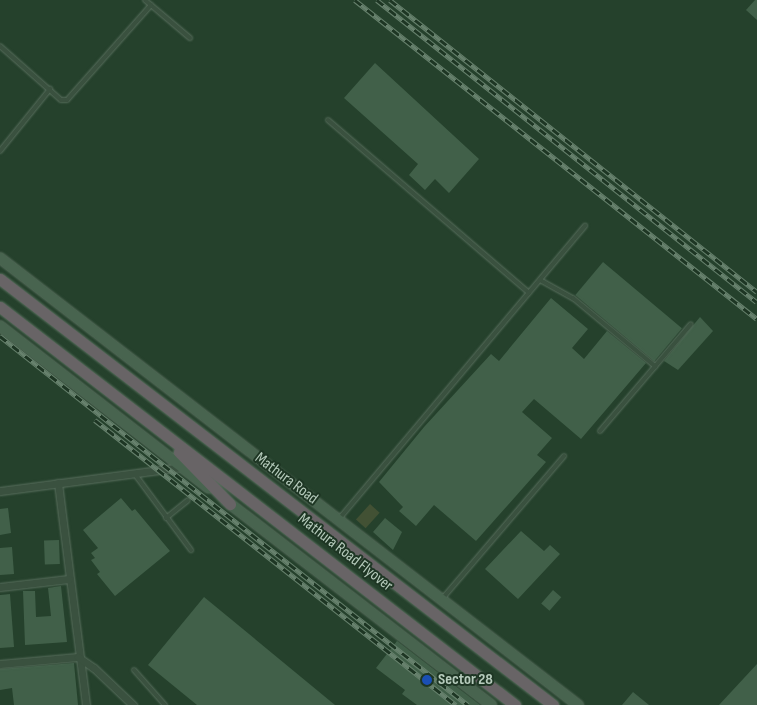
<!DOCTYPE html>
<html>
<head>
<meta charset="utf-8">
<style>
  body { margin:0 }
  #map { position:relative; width:757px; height:705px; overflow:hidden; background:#25412c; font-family:"Sofia Sans Condensed",sans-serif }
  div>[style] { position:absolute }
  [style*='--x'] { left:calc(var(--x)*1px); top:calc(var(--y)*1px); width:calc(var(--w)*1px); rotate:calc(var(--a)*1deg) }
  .green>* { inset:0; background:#425134; transform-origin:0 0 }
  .building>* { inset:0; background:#416049; transform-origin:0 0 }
  .roads { filter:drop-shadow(0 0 1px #586e5d) drop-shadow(0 0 1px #586e5d) }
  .service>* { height:4px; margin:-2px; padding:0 2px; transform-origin:2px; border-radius:2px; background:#3a513f }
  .minor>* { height:7px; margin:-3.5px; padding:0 3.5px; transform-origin:3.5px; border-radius:3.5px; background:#3a513f }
  .secondary>* { height:10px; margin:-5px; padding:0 5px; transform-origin:5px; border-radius:5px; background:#48644f }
  .trunk>* { height:11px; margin:-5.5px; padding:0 5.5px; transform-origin:5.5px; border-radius:5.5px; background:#686466 }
  .rail>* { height:4.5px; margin-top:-2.25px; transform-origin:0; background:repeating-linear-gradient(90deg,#1e3624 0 8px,#67816d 0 16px); box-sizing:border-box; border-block:1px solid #67816d }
  .dots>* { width:14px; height:14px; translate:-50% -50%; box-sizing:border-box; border:2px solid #1e3624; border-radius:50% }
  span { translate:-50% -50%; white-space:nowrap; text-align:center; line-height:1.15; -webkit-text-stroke:4px #1e3624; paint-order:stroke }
  .street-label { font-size:16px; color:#b6cbbc }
  .poi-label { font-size:16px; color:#b6cbbc; font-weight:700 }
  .left { translate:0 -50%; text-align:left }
</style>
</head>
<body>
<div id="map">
  <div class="green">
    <i style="left:370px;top:504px;width:13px;height:21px;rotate:42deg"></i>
  </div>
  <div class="building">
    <i style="clip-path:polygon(755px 0,757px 0,757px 20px,746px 10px)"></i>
    <i style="clip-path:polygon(375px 63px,479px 159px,449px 193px,435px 179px,425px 190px,409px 175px,418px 164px,344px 98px)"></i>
    <i style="left:603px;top:262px;width:103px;height:43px;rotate:40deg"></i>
    <i style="clip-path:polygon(551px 298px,588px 329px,572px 348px,584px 359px,607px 331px,646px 363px,581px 439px,534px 399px,522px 412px,552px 438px,537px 455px,546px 462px,476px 541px,434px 505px,416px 526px,399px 511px,403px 507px,379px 482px,424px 427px,491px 354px,499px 361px)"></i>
    <i style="clip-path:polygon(700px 317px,713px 331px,678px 370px,664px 361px)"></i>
    <i style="clip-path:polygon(121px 498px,132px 511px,135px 509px,170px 551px,115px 596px,97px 574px,100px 572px,91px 560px,95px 558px,91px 553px,98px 548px,83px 530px)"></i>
    <i style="clip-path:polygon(8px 508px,11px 533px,0 535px,0 509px)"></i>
    <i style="clip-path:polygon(385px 518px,402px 532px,393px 550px,373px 532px)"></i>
    <i style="clip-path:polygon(521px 531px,544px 551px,550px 545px,560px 554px,518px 599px,485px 569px)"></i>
    <i style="left:59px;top:540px;width:24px;height:15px;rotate:88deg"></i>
    <i style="clip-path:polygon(12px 547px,14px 574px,0 575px,0 548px)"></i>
    <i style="clip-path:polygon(61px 586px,67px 642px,25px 645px,23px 591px,35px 591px,36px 617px,51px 616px,48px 588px)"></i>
    <i style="left:553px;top:590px;width:11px;height:18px;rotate:41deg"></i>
    <i style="clip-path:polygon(10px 594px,14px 647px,0 648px,0 595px)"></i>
    <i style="clip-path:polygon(204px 597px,335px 705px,197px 705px,148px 665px)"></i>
    <i style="clip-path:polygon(397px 641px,480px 705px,417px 705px,402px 694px,405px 690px,376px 668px)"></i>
    <i style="clip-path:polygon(74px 663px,78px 705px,14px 705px,12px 688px,0 690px,0 669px)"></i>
    <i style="clip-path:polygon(757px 664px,757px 705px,719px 705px)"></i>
    <i style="clip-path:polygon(633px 692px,649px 705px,622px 705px)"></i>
  </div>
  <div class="roads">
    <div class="service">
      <i style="--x:145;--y:0;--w:59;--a:40.2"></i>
      <i style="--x:0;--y:46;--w:81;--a:41.5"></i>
      <i style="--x:61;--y:100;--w:6;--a:0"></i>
      <i style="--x:67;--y:100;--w:127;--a:-48.5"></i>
      <i style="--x:328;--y:120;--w:265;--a:40.7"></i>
      <i style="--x:0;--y:151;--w:80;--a:-51.1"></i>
      <i style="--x:540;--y:280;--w:38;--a:29"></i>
      <i style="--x:573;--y:298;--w:107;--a:39.7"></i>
      <i style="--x:600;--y:431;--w:140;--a:-49.6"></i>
      <i style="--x:134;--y:473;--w:96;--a:53.5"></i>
      <i style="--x:166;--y:518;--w:28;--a:-39"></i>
      <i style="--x:339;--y:519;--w:383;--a:-50"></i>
      <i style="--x:442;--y:599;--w:188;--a:-49.5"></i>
      <i style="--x:134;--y:670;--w:47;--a:48.5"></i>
    </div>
    <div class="minor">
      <i style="--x:58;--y:483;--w:224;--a:82.8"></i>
      <i style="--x:0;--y:491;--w:184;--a:-7.5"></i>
      <i style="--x:0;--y:587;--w:69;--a:-6.6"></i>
      <i style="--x:0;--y:664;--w:78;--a:-5.1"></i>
      <i style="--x:78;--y:657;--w:19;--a:35"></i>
      <i style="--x:94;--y:668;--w:54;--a:43.5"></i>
    </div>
    <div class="secondary">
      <i style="--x:0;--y:258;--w:731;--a:37.72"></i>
      <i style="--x:0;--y:326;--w:264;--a:37.8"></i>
      <i style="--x:225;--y:500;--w:336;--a:37.6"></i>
    </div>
    <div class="trunk">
      <i style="--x:0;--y:279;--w:698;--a:37.61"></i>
      <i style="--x:0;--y:307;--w:651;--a:37.7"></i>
      <i style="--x:179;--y:452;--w:73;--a:45.6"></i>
    </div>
  </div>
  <div class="rail">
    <i style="--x:355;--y:0;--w:513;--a:38.43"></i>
    <i style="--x:377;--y:0;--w:485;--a:38.5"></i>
    <i style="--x:390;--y:0;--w:469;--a:38.5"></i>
    <i style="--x:0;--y:336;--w:596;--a:38.25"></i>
    <i style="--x:95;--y:420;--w:460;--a:38.3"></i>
  </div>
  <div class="dots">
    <i style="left:427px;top:680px;background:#1a4fb4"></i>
  </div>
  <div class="street-label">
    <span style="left:286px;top:479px;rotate:37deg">Mathura Road</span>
    <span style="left:345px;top:553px;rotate:38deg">Mathura Road Flyover</span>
  </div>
  <div class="poi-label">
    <span class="left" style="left:438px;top:680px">Sector 28</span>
  </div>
</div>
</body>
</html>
